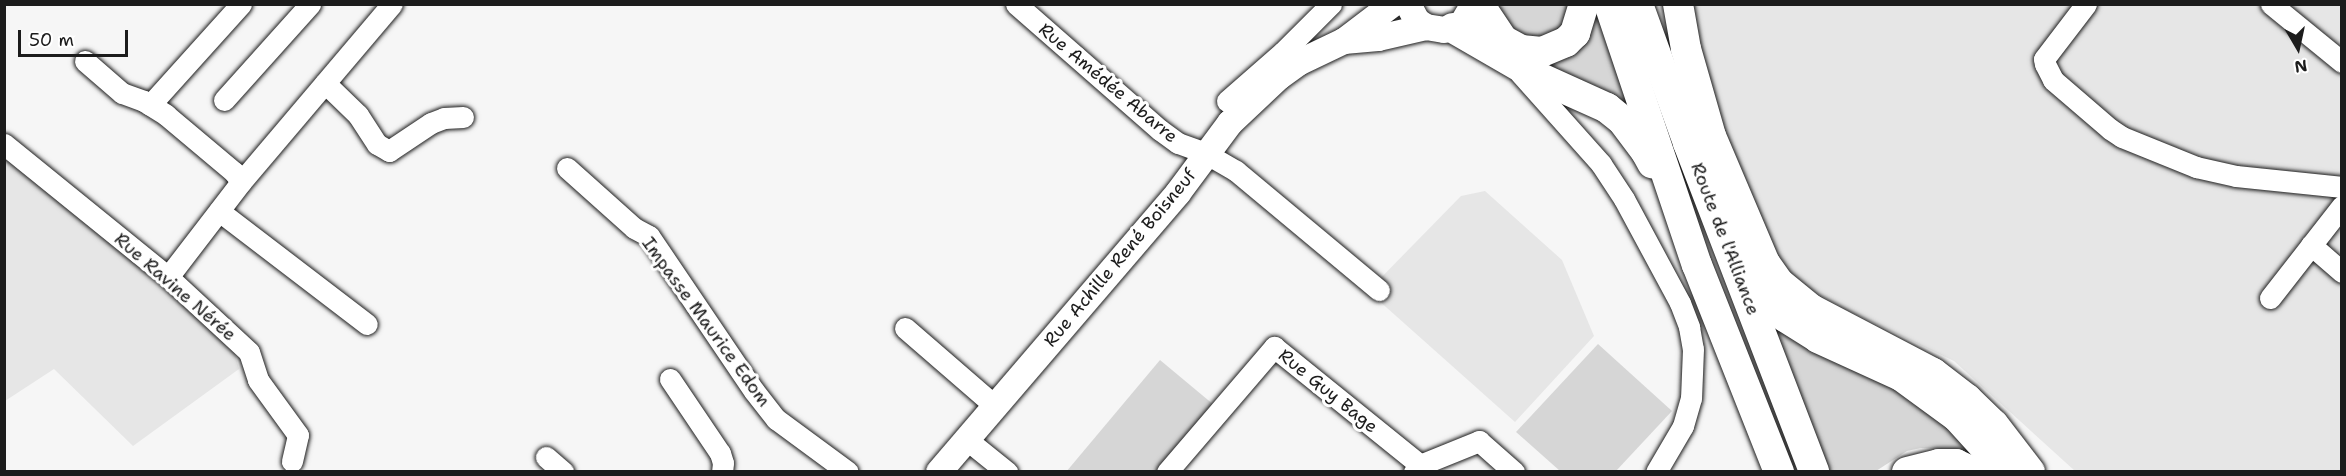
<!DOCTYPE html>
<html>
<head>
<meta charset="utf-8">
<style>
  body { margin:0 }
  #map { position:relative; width:2346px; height:476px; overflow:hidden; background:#f6f6f6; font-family:"Shantell Sans",sans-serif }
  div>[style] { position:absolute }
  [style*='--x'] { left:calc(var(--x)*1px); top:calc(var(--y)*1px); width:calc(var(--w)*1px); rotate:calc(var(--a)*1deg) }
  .built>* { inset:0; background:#e6e6e6 }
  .green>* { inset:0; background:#d6d6d6 }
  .roads { filter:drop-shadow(0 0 2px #1c1c1c) drop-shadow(0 0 2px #1c1c1c) }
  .minor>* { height:21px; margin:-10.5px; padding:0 10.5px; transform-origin:10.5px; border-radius:10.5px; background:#fff }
  .major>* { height:26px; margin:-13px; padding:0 13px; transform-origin:13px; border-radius:13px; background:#fff }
  .highway>* { height:30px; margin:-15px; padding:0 15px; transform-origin:15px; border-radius:15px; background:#fff }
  span { translate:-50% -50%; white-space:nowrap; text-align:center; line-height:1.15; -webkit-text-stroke:6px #fff; paint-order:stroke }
  .street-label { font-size:18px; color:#1c1c1c }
  .frame { position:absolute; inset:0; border:6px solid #1c1c1c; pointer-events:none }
  .north { position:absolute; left:2268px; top:18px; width:60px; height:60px; -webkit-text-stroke:4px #fff; paint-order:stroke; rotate:171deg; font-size:16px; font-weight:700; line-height:24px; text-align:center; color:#1c1c1c }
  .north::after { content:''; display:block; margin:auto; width:21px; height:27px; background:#1c1c1c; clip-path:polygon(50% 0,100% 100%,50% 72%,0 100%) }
  .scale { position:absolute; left:18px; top:30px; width:110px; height:27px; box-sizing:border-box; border:3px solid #1c1c1c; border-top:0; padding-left:8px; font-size:18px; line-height:21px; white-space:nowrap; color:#1c1c1c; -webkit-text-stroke:4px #fff; paint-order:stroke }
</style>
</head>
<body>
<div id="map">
  <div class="built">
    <i style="clip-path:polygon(1690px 5px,2341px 5px,2341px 471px,2075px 471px,1954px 361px,1851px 312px,1796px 282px,1780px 262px,1731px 157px,1692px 21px)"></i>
    <i style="clip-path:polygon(5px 153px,232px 343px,239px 369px,133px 446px,54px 369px,5px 401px)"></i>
    <i style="clip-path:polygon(1485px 191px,1562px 260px,1594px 336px,1515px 422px,1368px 291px,1461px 196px)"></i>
  </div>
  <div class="green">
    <i style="clip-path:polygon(1487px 5px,1570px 5px,1563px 30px,1526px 44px)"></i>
    <i style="clip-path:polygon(1597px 5px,1636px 124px,1536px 62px)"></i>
    <i style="clip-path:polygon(1757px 298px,1911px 392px,1949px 421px,1972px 456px,1960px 450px,1921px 448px,1907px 451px,1876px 471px,1825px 471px)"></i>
    <i style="clip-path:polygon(1598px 344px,1672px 411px,1616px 471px,1560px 471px,1516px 432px)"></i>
    <i style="clip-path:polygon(1160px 360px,1214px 405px,1158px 471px,1066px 472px)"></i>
  </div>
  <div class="roads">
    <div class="minor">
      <i style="--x:1016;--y:4;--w:191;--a:41.2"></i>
      <i style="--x:1160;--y:130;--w:22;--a:36"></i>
      <i style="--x:1178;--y:143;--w:29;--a:20"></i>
      <i style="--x:1205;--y:153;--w:36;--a:30"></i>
      <i style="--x:1236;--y:171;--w:186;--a:39.8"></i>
      <i style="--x:2086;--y:4;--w:69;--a:127.4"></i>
      <i style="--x:2044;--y:59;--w:5;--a:79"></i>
      <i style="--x:2045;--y:64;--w:18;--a:63"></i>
      <i style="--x:2053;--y:80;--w:75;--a:40.7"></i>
      <i style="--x:2110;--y:129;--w:14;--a:34"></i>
      <i style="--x:2122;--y:137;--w:80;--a:22.1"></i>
      <i style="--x:2196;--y:167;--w:41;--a:12.7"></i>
      <i style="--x:2236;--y:176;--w:107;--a:5.9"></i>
      <i style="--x:2271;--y:4;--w:92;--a:39.2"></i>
      <i style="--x:85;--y:61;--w:49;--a:40.9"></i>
      <i style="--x:122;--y:93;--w:23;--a:20"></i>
      <i style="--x:144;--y:101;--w:26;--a:32"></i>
      <i style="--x:166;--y:115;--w:89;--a:40"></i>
      <i style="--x:234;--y:172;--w:12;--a:55"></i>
      <i style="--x:1520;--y:73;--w:122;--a:48.3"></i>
      <i style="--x:1601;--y:164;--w:42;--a:56.7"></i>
      <i style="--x:1624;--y:199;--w:118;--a:61.7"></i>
      <i style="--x:1680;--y:303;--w:26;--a:69"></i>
      <i style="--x:1689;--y:327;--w:22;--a:80"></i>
      <i style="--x:1693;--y:349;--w:49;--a:92.3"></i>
      <i style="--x:1691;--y:398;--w:29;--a:106"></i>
      <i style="--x:1683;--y:426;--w:53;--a:120.4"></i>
      <i style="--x:325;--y:83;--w:46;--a:44.1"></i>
      <i style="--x:358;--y:115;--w:35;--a:57"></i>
      <i style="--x:377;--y:144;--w:14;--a:30"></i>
      <i style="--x:389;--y:151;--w:50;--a:-33.7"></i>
      <i style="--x:431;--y:123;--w:14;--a:-21"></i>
      <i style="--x:444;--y:118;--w:19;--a:-3"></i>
      <i style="--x:224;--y:100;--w:129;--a:-48.1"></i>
      <i style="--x:1227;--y:101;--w:74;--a:-41.2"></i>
      <i style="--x:1283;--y:52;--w:68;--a:-45"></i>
      <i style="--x:150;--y:105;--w:136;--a:-48"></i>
      <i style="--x:4;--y:144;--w:211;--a:39"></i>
      <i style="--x:168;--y:277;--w:110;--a:42.8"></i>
      <i style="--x:249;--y:352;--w:29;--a:72"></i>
      <i style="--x:258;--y:380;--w:68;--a:54"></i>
      <i style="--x:298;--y:435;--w:27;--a:103"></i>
      <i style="--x:567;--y:168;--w:90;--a:41.8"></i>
      <i style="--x:634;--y:228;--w:17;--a:28"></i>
      <i style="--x:649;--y:236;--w:187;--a:55.9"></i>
      <i style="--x:754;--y:391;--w:36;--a:52"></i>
      <i style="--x:776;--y:419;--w:89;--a:36.4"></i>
      <i style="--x:219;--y:211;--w:186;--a:37.4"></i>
      <i style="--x:2311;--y:245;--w:41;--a:41.1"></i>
      <i style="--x:168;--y:277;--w:120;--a:-52.5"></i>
      <i style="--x:241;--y:182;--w:233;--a:-49.7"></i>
      <i style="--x:2270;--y:298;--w:117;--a:-52"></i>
      <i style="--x:905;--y:328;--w:118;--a:40.9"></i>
      <i style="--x:670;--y:379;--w:89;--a:56"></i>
      <i style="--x:720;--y:453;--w:10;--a:73"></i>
      <i style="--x:723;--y:463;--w:9;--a:96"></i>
      <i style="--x:966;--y:439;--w:53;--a:38.8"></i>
      <i style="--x:546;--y:457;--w:23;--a:41"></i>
      <i style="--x:1167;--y:472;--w:165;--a:-49.4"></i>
      <i style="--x:1274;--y:347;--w:188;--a:38.9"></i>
      <i style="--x:1414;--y:472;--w:9;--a:-49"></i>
      <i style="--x:1420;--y:465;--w:64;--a:-22.1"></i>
      <i style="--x:1479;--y:441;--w:47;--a:41.5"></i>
    </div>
    <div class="major">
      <i style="--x:1408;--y:4;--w:19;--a:62"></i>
      <i style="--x:1417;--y:21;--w:11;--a:34"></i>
      <i style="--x:1426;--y:27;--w:18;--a:9"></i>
      <i style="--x:1444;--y:30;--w:19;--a:-18"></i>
      <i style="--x:1462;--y:24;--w:23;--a:-59"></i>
      <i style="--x:1344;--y:41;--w:34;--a:-5"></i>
      <i style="--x:1378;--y:38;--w:49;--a:-12.9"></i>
      <i style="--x:939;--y:472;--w:367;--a:-49.4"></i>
      <i style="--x:1178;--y:193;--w:87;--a:-53.4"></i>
      <i style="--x:1230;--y:123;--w:67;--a:-43.2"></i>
      <i style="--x:1279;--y:77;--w:24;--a:-36"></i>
      <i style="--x:1298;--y:63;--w:51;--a:-25.6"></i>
      <i style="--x:1344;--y:41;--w:61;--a:-37.1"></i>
    </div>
    <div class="highway">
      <i style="--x:1479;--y:4;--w:43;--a:56.3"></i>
      <i style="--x:1503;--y:40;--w:21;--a:29"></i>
      <i style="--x:1521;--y:50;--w:21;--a:5"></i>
      <i style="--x:1542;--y:52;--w:26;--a:-23"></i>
      <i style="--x:1566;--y:42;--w:13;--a:-45"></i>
      <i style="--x:1575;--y:33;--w:30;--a:-73"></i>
      <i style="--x:1609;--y:4;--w:275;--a:71.4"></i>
      <i style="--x:1697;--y:265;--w:223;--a:68.4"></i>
      <i style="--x:1638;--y:4;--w:148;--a:70.2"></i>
      <i style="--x:1688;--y:143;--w:352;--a:69"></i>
      <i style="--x:1678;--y:4;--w:46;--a:79.9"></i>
      <i style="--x:1686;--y:49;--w:91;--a:74"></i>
      <i style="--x:1711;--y:136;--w:138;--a:67"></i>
      <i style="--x:1765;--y:263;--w:24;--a:55"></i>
      <i style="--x:1779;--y:283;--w:41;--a:39.1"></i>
      <i style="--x:1811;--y:309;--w:138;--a:27.7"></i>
      <i style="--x:1933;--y:373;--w:43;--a:37.4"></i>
      <i style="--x:1967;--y:399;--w:37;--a:44"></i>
      <i style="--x:1994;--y:425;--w:59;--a:52.5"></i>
      <i style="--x:1453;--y:28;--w:94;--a:30.1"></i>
      <i style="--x:1534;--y:75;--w:80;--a:24.3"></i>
      <i style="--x:1607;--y:108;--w:19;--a:39"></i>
      <i style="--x:1622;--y:120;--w:40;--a:53"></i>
      <i style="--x:1646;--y:152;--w:13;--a:61"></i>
      <i style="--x:1756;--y:280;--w:47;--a:51.9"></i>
      <i style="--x:1785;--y:317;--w:39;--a:32"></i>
      <i style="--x:1818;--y:338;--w:91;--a:24.6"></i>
      <i style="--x:1901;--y:376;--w:69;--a:36.2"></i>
      <i style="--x:1957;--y:417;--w:74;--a:47.7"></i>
      <i style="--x:1907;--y:472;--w:33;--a:-14"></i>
      <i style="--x:1939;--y:464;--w:17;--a:0"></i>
      <i style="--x:1956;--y:464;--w:19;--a:25"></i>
    </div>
  </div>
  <div class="street-label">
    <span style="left:1108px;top:83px;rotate:40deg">Rue Amédée Abarre</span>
    <span style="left:1725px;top:239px;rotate:69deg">Route de l'Alliance</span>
    <span style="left:1120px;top:258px;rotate:-50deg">Rue Achille René Boisneuf</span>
    <span style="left:175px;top:287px;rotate:41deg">Rue Ravine Nérée</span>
    <span style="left:706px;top:322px;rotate:54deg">Impasse Maurice Edom</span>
    <span style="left:1328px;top:391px;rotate:39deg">Rue Guy Bage</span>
  </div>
  <div class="frame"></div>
  <div class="north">N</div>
  <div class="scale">50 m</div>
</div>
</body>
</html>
